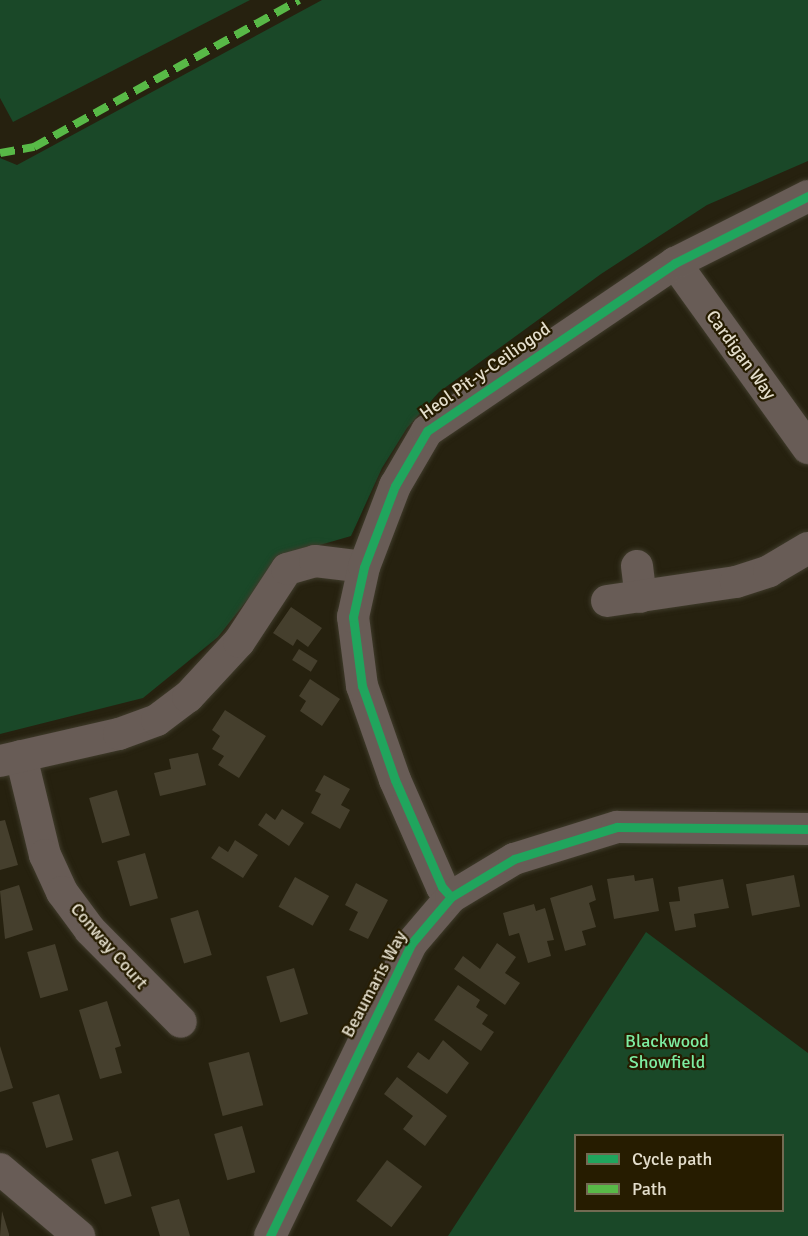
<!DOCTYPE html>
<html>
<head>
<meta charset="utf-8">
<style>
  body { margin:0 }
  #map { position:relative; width:808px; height:1236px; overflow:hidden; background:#26210f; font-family:Signika,sans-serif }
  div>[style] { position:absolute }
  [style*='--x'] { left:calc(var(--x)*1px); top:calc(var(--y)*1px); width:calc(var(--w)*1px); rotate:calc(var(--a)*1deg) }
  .green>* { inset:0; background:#1a4828 }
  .building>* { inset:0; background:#453f2d; transform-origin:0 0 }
  .roads { filter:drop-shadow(0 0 2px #3f3b2b) drop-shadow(0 0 2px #3f3b2b) }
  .street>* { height:32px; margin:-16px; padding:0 16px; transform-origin:16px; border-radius:16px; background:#685c56 }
  .quiet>* { height:8px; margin-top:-4px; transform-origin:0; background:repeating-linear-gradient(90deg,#58b947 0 15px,transparent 0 23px) }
  .cycleway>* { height:9px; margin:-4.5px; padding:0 4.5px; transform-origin:4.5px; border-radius:4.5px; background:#20a55d }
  span { translate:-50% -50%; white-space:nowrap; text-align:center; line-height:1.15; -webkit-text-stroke:4.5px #261c00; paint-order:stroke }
  .street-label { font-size:18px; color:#e4decc }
  .park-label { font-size:18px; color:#7deda1 }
  .legend { position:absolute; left:574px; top:1134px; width:210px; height:78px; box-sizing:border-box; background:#261c00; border:2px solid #726a52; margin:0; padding:8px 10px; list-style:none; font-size:18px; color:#e4decc }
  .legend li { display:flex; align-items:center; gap:12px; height:30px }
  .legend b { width:30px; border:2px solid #726a52 }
</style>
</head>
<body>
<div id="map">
  <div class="green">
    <i style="clip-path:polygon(0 0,250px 0,13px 122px,0 98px)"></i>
    <i style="clip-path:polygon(322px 0,808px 0,808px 161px,707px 205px,601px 274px,439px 392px,407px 428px,382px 468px,351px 536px,282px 556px,218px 637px,143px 698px,0 734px,0 158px,17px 165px)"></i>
    <i style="clip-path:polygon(evenodd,646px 932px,808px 1053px,808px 1236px,448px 1236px,646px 932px,576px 1136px,782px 1136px,782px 1210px,576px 1210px,576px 1136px)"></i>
  </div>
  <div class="building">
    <i style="clip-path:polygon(291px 607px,322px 628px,308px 647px,297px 639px,293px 646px,273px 633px)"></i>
    <i style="left:299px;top:649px;width:22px;height:13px;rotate:32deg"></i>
    <i style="clip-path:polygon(310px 679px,340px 699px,322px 726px,300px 711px,306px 701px,299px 696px)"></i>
    <i style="clip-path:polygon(225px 710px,266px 736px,239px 778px,218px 765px,224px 756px,212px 749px,220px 736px,212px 730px)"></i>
    <i style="clip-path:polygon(198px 753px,206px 785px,160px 796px,154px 773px,171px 769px,169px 759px)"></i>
    <i style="clip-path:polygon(324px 775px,350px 789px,341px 805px,350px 810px,340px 829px,311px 813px,321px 794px,315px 791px)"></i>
    <i style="left:117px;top:790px;width:47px;height:29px;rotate:74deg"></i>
    <i style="clip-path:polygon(282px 809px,304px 823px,289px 846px,258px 825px,266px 813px,275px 820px)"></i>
    <i style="clip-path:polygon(5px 820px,18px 865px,0 870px,0 821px)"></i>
    <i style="clip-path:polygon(235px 840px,258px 855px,243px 878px,211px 858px,219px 846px,228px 852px)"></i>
    <i style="left:145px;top:853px;width:47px;height:29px;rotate:74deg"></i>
    <i style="clip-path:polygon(634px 875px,635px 881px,653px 878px,659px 911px,614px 919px,607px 879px)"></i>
    <i style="left:794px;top:875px;width:32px;height:49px;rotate:79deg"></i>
    <i style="left:295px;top:877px;width:39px;height:34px;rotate:29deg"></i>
    <i style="clip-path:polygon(723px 879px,729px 908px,694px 914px,696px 927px,675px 931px,669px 902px,680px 901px,678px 887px)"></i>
    <i style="clip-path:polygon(356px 883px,388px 900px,368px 939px,349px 930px,358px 912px,345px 905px)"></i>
    <i style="clip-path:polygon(19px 885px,33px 930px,5px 939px,0 891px)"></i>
    <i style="clip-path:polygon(592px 885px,596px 900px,589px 903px,596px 927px,582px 931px,586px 945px,565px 951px,550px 898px)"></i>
    <i style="clip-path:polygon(534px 904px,536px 911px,545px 908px,554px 940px,547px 941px,551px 956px,528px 963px,519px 933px,509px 936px,503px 913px)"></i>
    <i style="left:198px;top:910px;width:47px;height:29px;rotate:73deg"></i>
    <i style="clip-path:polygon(497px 943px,516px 957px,505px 973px,520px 983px,505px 1005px,454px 969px,463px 956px,480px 969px)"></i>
    <i style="left:55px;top:944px;width:48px;height:29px;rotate:74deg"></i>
    <i style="left:294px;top:968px;width:48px;height:29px;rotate:73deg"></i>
    <i style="clip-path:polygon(458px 985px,480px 1000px,476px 1007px,488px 1015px,482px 1024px,494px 1032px,481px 1051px,434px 1020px)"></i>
    <i style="clip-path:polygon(107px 1001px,121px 1046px,115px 1048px,122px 1073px,100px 1079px,79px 1010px)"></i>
    <i style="clip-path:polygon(443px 1040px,469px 1063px,447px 1094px,407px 1067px,418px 1052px,429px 1060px)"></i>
    <i style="clip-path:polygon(0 1046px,13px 1088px,0 1092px)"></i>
    <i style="left:249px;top:1052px;width:55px;height:42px;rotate:75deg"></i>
    <i style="clip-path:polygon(397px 1077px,447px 1116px,425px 1146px,403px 1129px,413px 1116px,384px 1094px)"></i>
    <i style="left:59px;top:1094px;width:48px;height:28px;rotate:73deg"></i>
    <i style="left:242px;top:1126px;width:48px;height:29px;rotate:74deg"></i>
    <i style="left:118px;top:1151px;width:47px;height:28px;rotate:73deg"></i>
    <i style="left:387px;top:1160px;width:44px;height:51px;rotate:37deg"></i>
    <i style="clip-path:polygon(179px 1199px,190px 1236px,160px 1236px,151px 1207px)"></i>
    <i style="clip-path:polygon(2px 1211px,9px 1234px,9px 1236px,0 1236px)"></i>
  </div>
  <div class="roads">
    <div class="street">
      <i style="--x:675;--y:263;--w:228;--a:54.3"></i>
      <i style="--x:637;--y:566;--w:31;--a:83"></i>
      <i style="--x:607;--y:601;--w:130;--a:-8.4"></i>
      <i style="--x:736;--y:582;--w:35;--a:-18"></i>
      <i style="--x:769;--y:571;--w:45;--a:-30.5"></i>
      <i style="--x:21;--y:756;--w:102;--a:76.4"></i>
      <i style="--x:45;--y:855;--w:41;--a:65.3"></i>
      <i style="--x:62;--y:892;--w:47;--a:53.6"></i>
      <i style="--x:90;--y:930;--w:129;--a:45.3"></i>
      <i style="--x:0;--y:761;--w:122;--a:-12.8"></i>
      <i style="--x:119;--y:734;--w:40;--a:-20.2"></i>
      <i style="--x:157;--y:720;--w:39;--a:-37"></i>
      <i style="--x:188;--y:697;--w:75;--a:-47.2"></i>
      <i style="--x:239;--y:642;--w:87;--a:-56.7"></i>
      <i style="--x:287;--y:569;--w:29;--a:-16"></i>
      <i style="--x:315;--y:561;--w:49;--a:7"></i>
      <i style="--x:451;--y:897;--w:13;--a:-132"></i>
      <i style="--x:442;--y:887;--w:117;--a:-113.7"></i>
      <i style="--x:395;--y:780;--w:100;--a:-109.3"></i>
      <i style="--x:362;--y:686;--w:70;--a:-97.4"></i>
      <i style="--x:353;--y:617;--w:51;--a:-77.6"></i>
      <i style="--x:364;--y:567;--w:87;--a:-69.1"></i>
      <i style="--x:395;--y:486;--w:64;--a:-59.8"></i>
      <i style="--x:427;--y:431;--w:300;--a:-34.1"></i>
      <i style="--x:675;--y:263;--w:149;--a:-26.7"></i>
      <i style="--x:0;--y:1169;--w:104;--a:40.3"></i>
      <i style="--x:270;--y:1236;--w:324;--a:-64.2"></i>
      <i style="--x:411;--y:944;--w:62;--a:-49.6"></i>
      <i style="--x:451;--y:897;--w:74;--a:-31.1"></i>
      <i style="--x:514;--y:859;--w:108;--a:-17.3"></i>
      <i style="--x:617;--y:827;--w:191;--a:0.6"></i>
    </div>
  </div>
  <div class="quiet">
    <i style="--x:0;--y:153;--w:35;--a:-10"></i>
    <i style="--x:34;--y:147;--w:303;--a:-29"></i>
  </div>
  <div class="cycleway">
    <i style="--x:451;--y:897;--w:13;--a:-132"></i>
    <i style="--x:442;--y:887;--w:117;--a:-113.7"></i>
    <i style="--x:395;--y:780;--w:100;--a:-109.3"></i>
    <i style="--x:362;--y:686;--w:70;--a:-97.4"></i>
    <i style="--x:353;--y:617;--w:51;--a:-77.6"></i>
    <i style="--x:364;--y:567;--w:87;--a:-69.1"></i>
    <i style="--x:395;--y:486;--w:64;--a:-59.8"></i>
    <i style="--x:427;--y:431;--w:300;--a:-34.1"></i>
    <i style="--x:675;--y:263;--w:149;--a:-26.7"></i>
    <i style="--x:270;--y:1236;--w:324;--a:-64.2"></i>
    <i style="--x:411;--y:944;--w:62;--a:-49.6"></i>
    <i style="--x:451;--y:897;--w:74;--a:-31.1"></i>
    <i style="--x:514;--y:859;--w:108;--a:-17.3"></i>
    <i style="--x:617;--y:827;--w:191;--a:0.6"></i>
  </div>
  <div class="street-label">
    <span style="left:741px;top:355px;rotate:54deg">Cardigan Way</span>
    <span style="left:485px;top:371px;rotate:-35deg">Heol Pit-y-Ceiliogod</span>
    <span style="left:109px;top:946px;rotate:49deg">Conway Court</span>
    <span style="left:374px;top:984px;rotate:-62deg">Beaumaris Way</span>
  </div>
  <div class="park-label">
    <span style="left:667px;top:1052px">Blackwood<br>Showfield</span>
  </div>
  <ul class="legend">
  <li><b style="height:8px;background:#20a55d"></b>Cycle path</li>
  <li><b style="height:8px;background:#58b947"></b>Path</li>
  </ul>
</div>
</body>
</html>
